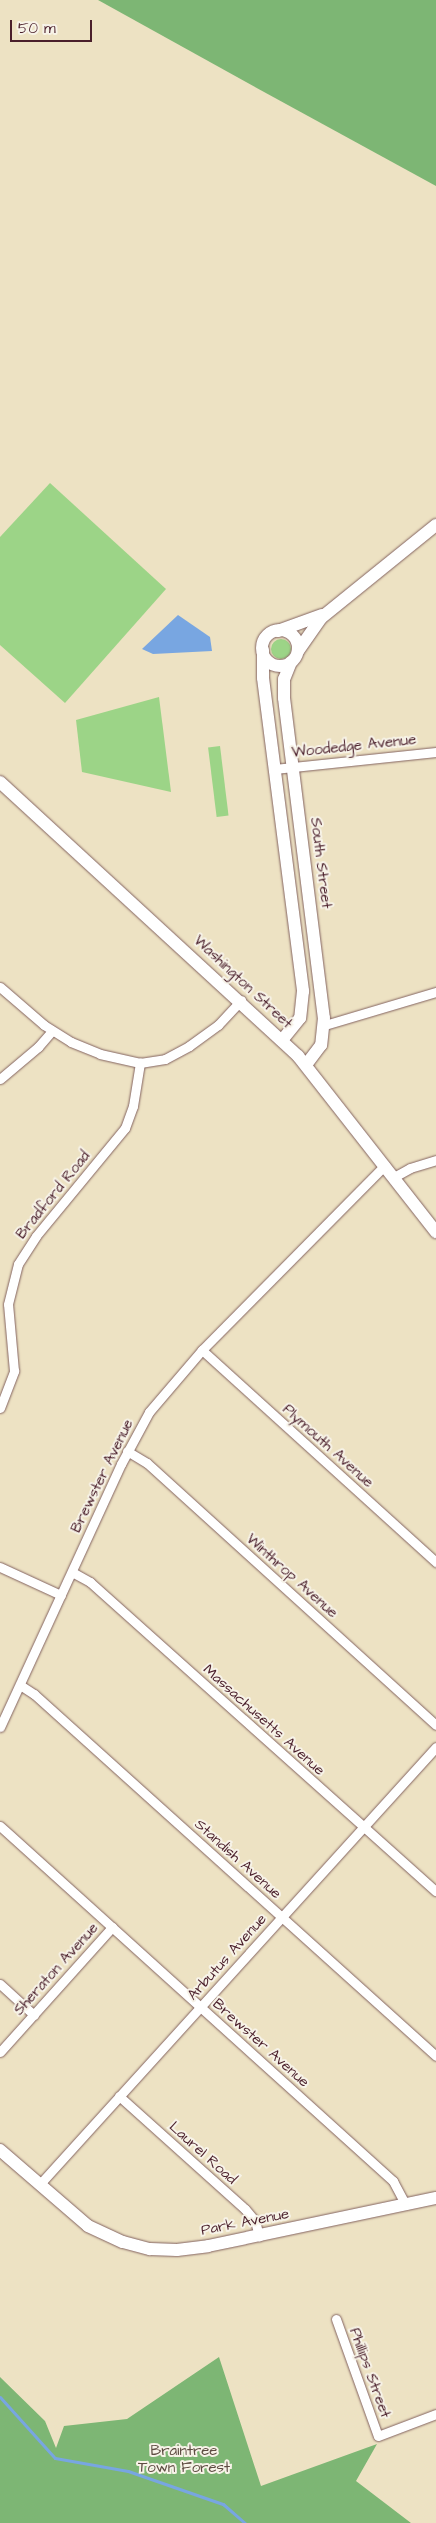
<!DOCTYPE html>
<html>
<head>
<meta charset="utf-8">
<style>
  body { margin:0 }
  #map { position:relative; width:436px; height:2523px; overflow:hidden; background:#ede2c3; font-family:"Architects Daughter",sans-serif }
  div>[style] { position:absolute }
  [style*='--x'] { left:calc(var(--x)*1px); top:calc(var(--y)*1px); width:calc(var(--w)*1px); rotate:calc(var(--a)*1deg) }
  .green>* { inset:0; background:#9cd487; transform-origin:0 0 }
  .round { border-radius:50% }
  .forest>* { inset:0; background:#7db674 }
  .water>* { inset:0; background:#78a6e1 }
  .stream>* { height:3px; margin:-1.5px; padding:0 1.5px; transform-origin:1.5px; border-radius:1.5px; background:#78a6e1 }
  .roads { filter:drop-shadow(0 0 1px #836360) drop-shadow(0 0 1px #836360) }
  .street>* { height:9px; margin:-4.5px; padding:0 4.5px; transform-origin:4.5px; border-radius:4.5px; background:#fff }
  .secondary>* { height:12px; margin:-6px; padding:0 6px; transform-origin:6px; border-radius:6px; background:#fff }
  .secondary>.ring { margin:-6px; padding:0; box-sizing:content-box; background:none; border:12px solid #fff; border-radius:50% }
  span { translate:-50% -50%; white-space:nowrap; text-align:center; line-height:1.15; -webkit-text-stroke:4px #f7f3e8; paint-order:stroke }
  .street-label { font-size:15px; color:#4a1f2b }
  .park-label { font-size:15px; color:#5e4c42 }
  .scale { position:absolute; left:10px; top:20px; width:82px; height:22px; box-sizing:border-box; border:2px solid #4a1f2b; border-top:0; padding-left:6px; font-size:15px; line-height:18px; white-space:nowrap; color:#4a1f2b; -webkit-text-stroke:4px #f7f3e8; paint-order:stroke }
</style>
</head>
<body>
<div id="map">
  <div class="green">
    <i style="clip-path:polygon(50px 483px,166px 589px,65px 703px,0 645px,0 537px)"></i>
    <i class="round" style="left:271px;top:639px;width:20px;height:20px"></i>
    <i style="clip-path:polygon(159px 697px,171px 792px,82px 772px,76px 720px)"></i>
    <i style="left:220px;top:746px;width:70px;height:12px;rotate:83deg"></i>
  </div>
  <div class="forest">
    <i style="clip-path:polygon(98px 0,436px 0,436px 186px,246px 82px)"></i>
    <i style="clip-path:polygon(219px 2357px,261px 2486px,377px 2444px,356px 2481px,411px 2523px,0 2523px,0 2377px,45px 2421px,56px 2448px,64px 2426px,127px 2419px)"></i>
  </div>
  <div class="water">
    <i style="clip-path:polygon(178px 615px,210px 637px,212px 651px,153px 654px,142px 649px)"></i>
  </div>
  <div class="stream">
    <i style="--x:0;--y:2397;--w:82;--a:48"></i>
    <i style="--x:55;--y:2458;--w:74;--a:10.1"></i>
    <i style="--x:128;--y:2471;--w:101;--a:19.2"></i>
    <i style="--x:223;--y:2504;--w:29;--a:41"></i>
  </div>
  <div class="roads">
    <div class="street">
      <i style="--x:274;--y:769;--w:163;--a:-6"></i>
      <i style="--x:0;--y:987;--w:58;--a:40.8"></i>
      <i style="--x:44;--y:1025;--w:32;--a:32"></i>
      <i style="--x:71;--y:1042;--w:31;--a:22"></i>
      <i style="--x:100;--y:1054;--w:41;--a:12.7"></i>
      <i style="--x:140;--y:1063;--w:25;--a:-9"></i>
      <i style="--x:165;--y:1059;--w:27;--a:-28"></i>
      <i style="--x:189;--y:1046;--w:36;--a:-36"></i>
      <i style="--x:218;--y:1025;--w:34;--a:-47"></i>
      <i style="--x:325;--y:1025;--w:116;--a:-16.6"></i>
      <i style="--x:0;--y:1079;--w:50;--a:-40.1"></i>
      <i style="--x:38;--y:1047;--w:21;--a:-49"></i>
      <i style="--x:394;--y:1177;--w:18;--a:-29"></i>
      <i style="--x:410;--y:1168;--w:27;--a:-17"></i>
      <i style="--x:202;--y:1350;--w:316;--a:42.2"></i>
      <i style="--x:0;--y:1408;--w:40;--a:-69"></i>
      <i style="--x:14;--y:1371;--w:67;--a:-95.1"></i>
      <i style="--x:8;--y:1304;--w:41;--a:-76"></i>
      <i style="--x:18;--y:1264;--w:33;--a:-57"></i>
      <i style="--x:36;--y:1236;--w:140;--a:-50.5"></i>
      <i style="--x:125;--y:1128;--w:23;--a:-70"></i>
      <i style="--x:133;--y:1106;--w:44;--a:-80.8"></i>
      <i style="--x:127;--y:1451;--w:23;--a:31"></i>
      <i style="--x:147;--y:1463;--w:390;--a:42.2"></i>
      <i style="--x:0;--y:1567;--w:67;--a:24.7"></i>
      <i style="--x:72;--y:1572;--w:21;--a:29"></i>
      <i style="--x:90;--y:1582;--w:464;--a:41.8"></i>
      <i style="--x:20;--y:1685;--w:17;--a:33"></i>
      <i style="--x:34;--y:1694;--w:541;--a:42"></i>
      <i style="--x:0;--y:1727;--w:289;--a:-65.3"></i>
      <i style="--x:121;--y:1464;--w:59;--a:-61.7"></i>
      <i style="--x:149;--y:1412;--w:82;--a:-49.5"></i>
      <i style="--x:202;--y:1350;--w:260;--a:-45.3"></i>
      <i style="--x:0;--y:1826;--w:530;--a:42.09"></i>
      <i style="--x:393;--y:2181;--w:27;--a:62"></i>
      <i style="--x:0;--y:1984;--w:46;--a:42.4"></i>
      <i style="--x:0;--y:2052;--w:168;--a:-48.1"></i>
      <i style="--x:119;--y:2096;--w:169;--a:41.9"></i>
      <i style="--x:245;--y:2209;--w:16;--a:50"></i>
      <i style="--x:255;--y:2221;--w:16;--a:75"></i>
      <i style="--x:39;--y:2185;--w:591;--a:-47.81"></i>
      <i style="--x:336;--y:2319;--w:124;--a:70.3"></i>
      <i style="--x:378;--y:2436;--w:62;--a:-20.8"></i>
    </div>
    <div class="secondary">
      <i class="ring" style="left:262px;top:630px;width:24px;height:24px"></i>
      <i style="--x:278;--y:631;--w:47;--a:-20"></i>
      <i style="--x:263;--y:650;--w:28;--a:90"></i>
      <i style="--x:263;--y:678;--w:316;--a:82.7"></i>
      <i style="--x:303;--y:991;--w:27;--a:96"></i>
      <i style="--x:300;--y:1018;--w:28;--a:129"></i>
      <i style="--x:298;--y:651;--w:40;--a:-55.1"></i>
      <i style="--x:321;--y:618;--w:148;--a:-39"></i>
      <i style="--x:291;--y:662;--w:18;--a:112"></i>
      <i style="--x:284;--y:679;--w:19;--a:90"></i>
      <i style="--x:284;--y:698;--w:322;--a:82.9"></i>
      <i style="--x:324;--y:1018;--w:27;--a:96"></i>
      <i style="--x:321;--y:1045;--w:25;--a:127"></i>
      <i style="--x:0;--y:782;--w:405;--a:42.6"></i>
      <i style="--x:298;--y:1056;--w:224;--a:51.9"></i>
      <i style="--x:0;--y:2150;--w:116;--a:40.8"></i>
      <i style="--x:88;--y:2226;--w:38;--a:25"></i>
      <i style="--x:123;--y:2242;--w:28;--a:15"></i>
      <i style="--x:150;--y:2249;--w:27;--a:2"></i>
      <i style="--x:177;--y:2250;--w:31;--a:-7"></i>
      <i style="--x:208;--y:2246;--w:233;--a:-11.9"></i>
    </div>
  </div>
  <div class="street-label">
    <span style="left:354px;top:746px;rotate:-6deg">Woodedge Avenue</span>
    <span style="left:321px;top:863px;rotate:83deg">South Street</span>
    <span style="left:243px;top:982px;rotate:43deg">Washington Street</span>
    <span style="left:53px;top:1195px;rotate:-51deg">Bradford Road</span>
    <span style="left:328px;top:1446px;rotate:42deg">Plymouth Avenue</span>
    <span style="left:102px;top:1476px;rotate:-64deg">Brewster Avenue</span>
    <span style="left:292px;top:1576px;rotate:42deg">Winthrop Avenue</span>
    <span style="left:264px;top:1720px;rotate:42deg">Massachusetts Avenue</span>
    <span style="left:238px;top:1859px;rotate:42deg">Standish Avenue</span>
    <span style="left:227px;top:1957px;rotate:-48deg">Arbutus Avenue</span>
    <span style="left:56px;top:1969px;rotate:-48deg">Sheraton Avenue</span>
    <span style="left:261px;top:2043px;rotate:42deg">Brewster Avenue</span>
    <span style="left:203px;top:2153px;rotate:42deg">Laurel Road</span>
    <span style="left:245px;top:2222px;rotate:-11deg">Park Avenue</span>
    <span style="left:370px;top:2373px;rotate:70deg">Phillips Street</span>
  </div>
  <div class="park-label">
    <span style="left:184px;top:2459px">Braintree<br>Town Forest</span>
  </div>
  <div class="scale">50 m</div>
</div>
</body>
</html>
